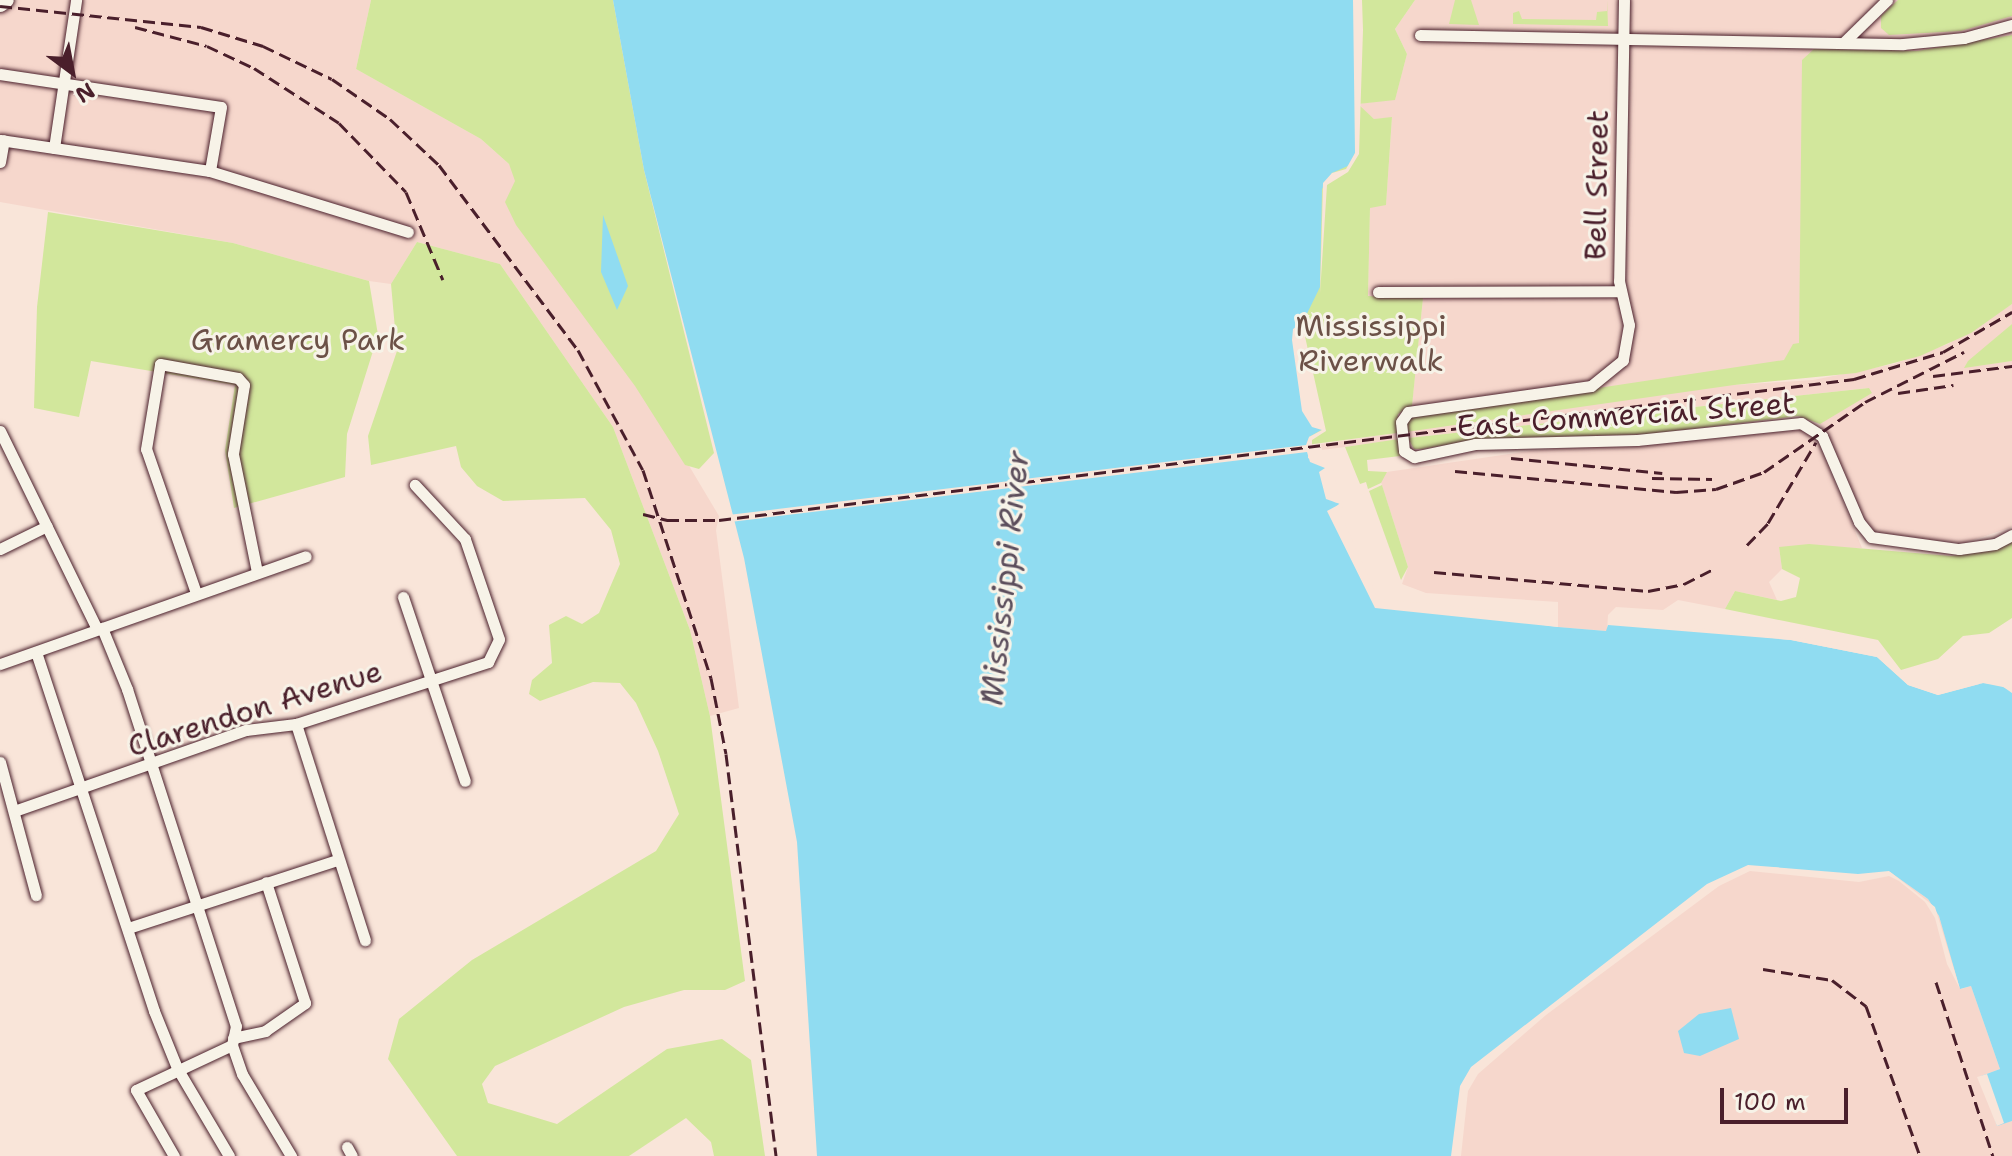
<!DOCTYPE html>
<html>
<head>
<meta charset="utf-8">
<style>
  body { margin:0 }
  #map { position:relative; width:2012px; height:1156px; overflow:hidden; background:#f9e5d9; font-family:"Shantell Sans",sans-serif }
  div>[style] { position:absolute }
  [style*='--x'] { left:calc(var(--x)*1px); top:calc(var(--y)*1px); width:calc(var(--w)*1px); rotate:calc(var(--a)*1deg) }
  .built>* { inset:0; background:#f6d7cc }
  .green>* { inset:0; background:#d2e79c }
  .water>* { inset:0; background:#90dcf1 }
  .pier>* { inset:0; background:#f9e5d9 }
  .roads { filter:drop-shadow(0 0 2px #4a1f2b) drop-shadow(0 0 2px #4a1f2b) }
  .minor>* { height:11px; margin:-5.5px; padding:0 5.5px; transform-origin:5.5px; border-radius:5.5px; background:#f7f3e8 }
  .highway>* { height:16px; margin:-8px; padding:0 8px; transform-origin:8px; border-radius:8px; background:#f7f3e8 }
  .rail>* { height:3px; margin-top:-1.5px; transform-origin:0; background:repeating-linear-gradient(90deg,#4a1f2b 0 12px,transparent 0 18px) }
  span { translate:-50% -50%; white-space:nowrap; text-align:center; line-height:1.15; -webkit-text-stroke:6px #f7f3e8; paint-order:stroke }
  .street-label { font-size:30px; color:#4a1f2b }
  .park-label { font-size:30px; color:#6c5147 }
  .water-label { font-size:32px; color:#5c4e5c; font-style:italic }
  .north { position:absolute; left:32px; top:32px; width:80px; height:80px; -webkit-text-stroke:6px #f7f3e8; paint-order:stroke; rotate:148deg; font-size:22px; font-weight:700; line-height:32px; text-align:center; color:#4a1f2b }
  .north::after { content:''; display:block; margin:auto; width:28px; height:36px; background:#4a1f2b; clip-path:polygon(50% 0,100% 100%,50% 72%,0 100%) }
  .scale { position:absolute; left:1720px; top:1088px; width:128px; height:36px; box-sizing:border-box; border:4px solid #4a1f2b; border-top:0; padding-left:10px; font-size:24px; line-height:28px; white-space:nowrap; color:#4a1f2b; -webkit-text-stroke:6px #f7f3e8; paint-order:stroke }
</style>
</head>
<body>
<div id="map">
  <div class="built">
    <i style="clip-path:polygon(17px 0,371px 0,356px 69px,481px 139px,509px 164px,719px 516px,716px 530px,739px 708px,710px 716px,690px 630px,613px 427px,500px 264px,417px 242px,391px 284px,369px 281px,233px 243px,0 202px,0 11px)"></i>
    <i style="clip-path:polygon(1415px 0,2012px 0,2012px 278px,1734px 385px,1813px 380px,1894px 364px,1948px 344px,2012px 304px,2012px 324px,1965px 367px,2012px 361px,2012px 527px,1964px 543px,1879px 536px,1868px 529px,1820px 424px,1868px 388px,1408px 438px,1396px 422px,1401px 410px,1412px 405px,1423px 298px,1368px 296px,1370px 207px,1386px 204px,1392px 118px,1374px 119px,1357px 104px,1395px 99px,1407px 54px,1395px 29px)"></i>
    <i style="clip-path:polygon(1801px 430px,1812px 434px,1820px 446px,1862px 548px,1779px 547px,1782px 569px,1769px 582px,1777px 600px,1735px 591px,1725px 609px,1678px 600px,1663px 610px,1616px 607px,1608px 615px,1607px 631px,1558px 627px,1558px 602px,1426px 593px,1402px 584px,1408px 567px,1380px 479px,1387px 472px,1530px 451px)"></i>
    <i style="clip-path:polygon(1396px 433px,1397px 440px,1322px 450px,1321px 444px)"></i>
    <i style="clip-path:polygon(1749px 867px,1890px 872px,1928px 899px,1939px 916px,1961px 989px,1971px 986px,2000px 1069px,1981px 1076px,1997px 1125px,2012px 1121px,2012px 1156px,1457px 1156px,1467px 1080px,1529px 1025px,1693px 902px)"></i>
  </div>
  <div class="green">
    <i style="clip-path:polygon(371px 0,613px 0,644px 170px,714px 453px,699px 469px,685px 465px,635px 386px,516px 225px,505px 202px,515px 181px,509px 164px,481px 139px,356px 69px)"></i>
    <i style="clip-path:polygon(1358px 0,1415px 0,1395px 29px,1407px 54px,1395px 100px,1358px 104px,1374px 119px,1392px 117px,1386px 205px,1370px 208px,1368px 296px,1423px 298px,1412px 406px,1398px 414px,1397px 433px,1306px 445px,1318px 417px,1299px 306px)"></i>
    <i style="clip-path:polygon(1455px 0,1471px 0,1479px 25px,1449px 24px)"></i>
    <i style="clip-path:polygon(1607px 0,1608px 26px,1513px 24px,1513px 13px,1519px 11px,1522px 19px,1596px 20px,1597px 12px,1607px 11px)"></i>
    <i style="clip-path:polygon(1898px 0,2012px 0,2012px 16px,1961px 31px,1889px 35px,1881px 28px,1881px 16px)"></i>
    <i style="clip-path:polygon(2012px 35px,2012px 304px,1971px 333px,1920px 356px,1856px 373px,1734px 385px,1406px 432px,1407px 419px,1414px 416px,1784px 360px,1793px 344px,1799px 343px,1802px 60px,1814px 49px,1917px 51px)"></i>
    <i style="clip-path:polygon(48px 212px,233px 243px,369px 281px,378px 335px,347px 434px,345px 477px,234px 508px,225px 450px,235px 385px,91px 361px,79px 417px,34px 408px,37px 307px)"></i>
    <i style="clip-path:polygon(417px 242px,500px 264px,613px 427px,690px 630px,710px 716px,745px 981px,725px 990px,684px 990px,624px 1007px,495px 1066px,482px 1084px,488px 1103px,557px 1124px,667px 1049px,722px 1039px,751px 1060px,765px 1156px,714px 1156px,711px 1142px,686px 1118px,629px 1156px,457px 1156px,388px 1059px,399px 1019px,472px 960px,656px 851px,679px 814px,658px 751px,636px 703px,620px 683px,593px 682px,540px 701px,529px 694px,532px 680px,552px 663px,549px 625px,566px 616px,582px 624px,599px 613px,620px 564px,611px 530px,585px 498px,503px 501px,477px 486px,461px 467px,456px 446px,371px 465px,368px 436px,397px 351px,391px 284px)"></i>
    <i style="clip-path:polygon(2012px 324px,2012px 361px,1964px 368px,1968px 361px)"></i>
    <i style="clip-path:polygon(1869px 388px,1872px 393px,1820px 424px,1798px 416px,1648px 434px,1481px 439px,1422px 449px,1414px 449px,1408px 438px)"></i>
    <i style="clip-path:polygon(1399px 439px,1400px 456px,1367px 460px,1368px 471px,1387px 472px,1381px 483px,1368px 489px,1366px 482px,1360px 484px,1345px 447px)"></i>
    <i style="clip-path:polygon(1382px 485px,1408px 567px,1401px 580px,1369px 491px)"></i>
    <i style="clip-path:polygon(2012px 541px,2012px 618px,1989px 633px,1963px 636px,1938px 659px,1901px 670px,1878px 640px,1725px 609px,1735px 591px,1781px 601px,1796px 597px,1800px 578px,1782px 569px,1779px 547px,1809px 544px,1951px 556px,1986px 551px)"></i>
  </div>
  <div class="water">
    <i style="clip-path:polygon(613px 0,1358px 0,1355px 153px,1350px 165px,1332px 173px,1322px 189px,1320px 287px,1301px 326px,1323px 429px,1309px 437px,1308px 458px,1326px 468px,1334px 502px,1340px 503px,1335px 508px,1375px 602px,1558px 627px,1606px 631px,1608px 625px,1791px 640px,1877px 657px,1908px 685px,1938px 695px,1983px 683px,2008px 688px,2012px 693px,2012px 1121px,1997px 1126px,1981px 1076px,2000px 1069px,1971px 986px,1960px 989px,1939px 916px,1928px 899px,1890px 872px,1859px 878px,1772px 867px,1731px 874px,1544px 1012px,1467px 1080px,1457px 1156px,817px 1156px,797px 842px,744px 558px,644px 170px)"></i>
    <i style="clip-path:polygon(603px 215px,628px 286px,617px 310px,601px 272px)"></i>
    <i style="clip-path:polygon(1731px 1008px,1739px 1039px,1700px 1056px,1684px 1053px,1678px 1031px,1699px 1014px)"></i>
  </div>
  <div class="pier">
    <i style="clip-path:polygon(1353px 0,1362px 0,1363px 30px,1359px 154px,1348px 172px,1327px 185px,1320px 294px,1323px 183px,1332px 173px,1346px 169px,1355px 153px)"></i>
    <i style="clip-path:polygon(1302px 323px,1326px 431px,1312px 440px,1312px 457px,1333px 466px,1339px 499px,1344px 503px,1340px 512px,1378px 599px,1558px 616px,1558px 627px,1375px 608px,1327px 511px,1340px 504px,1326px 499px,1319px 472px,1325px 468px,1310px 462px,1307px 452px,730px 522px,728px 515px,1306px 445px,1309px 437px,1322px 430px,1312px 427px,1302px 411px,1292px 340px,1293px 329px)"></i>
    <i style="clip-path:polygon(1608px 621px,1792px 636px,1878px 654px,1910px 682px,1938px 691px,1999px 680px,2010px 685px,2012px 693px,1999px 684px,1983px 683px,1938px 695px,1908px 685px,1877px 657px,1791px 640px)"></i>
    <i style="clip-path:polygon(1748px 865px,1858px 874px,1889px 871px,1935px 907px,1960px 989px,1947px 964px,1935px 918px,1925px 902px,1899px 881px,1889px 876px,1859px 882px,1750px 871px,1719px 886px,1546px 1015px,1478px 1074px,1468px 1091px,1461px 1156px,1451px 1156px,1460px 1086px,1471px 1067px,1707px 884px)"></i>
    <i style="clip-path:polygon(1987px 1074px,2004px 1123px,1997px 1126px,1977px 1077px)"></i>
  </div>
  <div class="roads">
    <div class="minor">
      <i style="--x:1624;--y:0;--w:281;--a:91"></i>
      <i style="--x:1619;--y:281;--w:45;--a:77.2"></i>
      <i style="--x:1629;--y:325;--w:36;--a:100"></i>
      <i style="--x:1623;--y:360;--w:41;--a:140.9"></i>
      <i style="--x:1591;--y:386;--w:185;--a:171.9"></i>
      <i style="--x:1408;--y:412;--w:12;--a:125"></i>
      <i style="--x:1401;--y:422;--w:29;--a:84"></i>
      <i style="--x:1404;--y:451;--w:12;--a:31"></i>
      <i style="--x:1414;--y:457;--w:62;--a:-12"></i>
      <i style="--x:1475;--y:444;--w:162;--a:-1.4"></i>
      <i style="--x:1637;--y:440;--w:165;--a:-5.9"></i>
      <i style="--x:1801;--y:423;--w:25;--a:32"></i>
      <i style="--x:1822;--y:436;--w:94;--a:66.7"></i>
      <i style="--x:1859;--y:522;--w:19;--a:51"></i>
      <i style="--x:1871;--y:537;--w:89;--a:7.8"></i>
      <i style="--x:1959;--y:549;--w:36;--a:-8"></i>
      <i style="--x:1995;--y:544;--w:19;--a:-28"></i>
      <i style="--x:1420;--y:35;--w:483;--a:1.1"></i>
      <i style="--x:1903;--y:44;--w:61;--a:-5.6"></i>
      <i style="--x:1964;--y:38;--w:50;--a:-15.2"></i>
      <i style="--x:1844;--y:42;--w:60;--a:-44.3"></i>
      <i style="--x:0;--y:74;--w:223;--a:8.5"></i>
      <i style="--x:221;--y:107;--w:65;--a:99.8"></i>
      <i style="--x:0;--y:140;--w:212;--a:8.4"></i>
      <i style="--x:210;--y:171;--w:207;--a:17.1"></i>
      <i style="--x:54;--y:148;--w:150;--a:-81.5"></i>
      <i style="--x:0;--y:162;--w:22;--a:-80"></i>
      <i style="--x:1378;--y:292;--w:242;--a:-0.2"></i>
      <i style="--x:0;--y:431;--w:220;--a:63.9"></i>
      <i style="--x:0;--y:549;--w:52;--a:-26.1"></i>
      <i style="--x:196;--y:593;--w:152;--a:-109.1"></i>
      <i style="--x:146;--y:449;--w:86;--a:-80.6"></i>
      <i style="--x:160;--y:364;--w:79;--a:10.2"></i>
      <i style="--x:238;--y:378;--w:9;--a:49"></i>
      <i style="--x:244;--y:385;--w:70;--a:99.1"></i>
      <i style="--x:233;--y:454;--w:120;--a:78.5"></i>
      <i style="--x:403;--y:597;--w:194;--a:71.4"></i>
      <i style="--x:102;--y:628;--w:66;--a:67.7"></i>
      <i style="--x:127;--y:689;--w:354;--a:72.1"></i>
      <i style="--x:236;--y:1026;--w:19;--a:102"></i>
      <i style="--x:232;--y:1045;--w:106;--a:154.9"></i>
      <i style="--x:136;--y:1090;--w:76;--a:60.1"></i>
      <i style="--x:36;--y:652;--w:378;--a:71.8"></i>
      <i style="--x:154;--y:1011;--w:61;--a:68"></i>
      <i style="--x:177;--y:1068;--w:102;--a:59.4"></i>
      <i style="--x:0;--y:664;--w:324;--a:-19.4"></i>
      <i style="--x:296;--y:724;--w:227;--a:72.3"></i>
      <i style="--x:0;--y:762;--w:138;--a:74.9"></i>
      <i style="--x:17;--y:810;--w:243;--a:-19.3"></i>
      <i style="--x:246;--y:730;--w:50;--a:-6.8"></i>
      <i style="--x:296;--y:724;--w:202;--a:-17.9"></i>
      <i style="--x:488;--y:662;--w:25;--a:-64"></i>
      <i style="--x:499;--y:639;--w:106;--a:-108.8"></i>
      <i style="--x:465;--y:539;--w:74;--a:-132.8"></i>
      <i style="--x:128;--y:928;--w:220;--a:-18"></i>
      <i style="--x:233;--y:1038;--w:33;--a:-12"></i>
      <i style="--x:265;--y:1031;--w:49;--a:-35"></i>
      <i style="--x:305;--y:1003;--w:127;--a:-107.9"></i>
      <i style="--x:232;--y:1045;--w:31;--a:71"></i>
      <i style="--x:242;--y:1074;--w:96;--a:59.1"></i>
      <i style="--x:347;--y:1147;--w:10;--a:61"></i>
    </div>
    <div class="highway">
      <i style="--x:0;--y:4;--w:7;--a:-34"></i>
    </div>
  </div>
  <div class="rail">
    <i style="--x:0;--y:6;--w:202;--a:6"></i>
    <i style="--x:201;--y:27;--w:65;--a:17"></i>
    <i style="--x:263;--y:46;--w:76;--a:25.6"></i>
    <i style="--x:332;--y:79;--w:70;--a:34.6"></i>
    <i style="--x:390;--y:119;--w:67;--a:43.2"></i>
    <i style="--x:439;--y:165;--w:231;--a:53.1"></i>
    <i style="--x:578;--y:350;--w:136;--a:61.6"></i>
    <i style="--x:643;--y:470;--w:219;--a:71.9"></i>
    <i style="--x:711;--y:678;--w:77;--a:78.8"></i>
    <i style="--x:726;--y:754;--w:405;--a:82.9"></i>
    <i style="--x:135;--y:27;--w:74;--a:14.8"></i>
    <i style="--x:207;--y:46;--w:52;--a:25.1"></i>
    <i style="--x:254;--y:68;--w:101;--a:32.9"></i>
    <i style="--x:339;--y:123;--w:96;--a:45.8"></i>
    <i style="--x:406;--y:192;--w:95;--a:67.2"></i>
    <i style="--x:1933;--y:376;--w:80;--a:-7.2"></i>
    <i style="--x:1898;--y:393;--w:56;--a:-8.3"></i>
    <i style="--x:1511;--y:458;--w:152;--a:5.7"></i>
    <i style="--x:1455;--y:471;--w:222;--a:5.4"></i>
    <i style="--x:1676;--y:492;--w:40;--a:-4.3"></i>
    <i style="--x:1716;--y:489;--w:51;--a:-19.5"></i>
    <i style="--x:1764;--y:472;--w:123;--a:-34.7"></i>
    <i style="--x:1865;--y:402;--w:111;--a:-26.8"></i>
    <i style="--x:1652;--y:478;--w:60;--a:1"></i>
    <i style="--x:643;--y:514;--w:25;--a:14"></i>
    <i style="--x:667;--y:520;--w:52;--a:0"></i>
    <i style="--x:719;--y:520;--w:1144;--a:-7.08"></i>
    <i style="--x:1854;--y:379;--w:93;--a:-16.9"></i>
    <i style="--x:1943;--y:352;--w:80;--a:-30.1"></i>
    <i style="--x:1747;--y:545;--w:30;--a:-46"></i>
    <i style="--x:1768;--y:523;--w:94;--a:-59.3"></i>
    <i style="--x:1434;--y:572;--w:215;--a:5.1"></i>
    <i style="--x:1648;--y:591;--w:37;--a:-11"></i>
    <i style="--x:1684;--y:584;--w:33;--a:-27"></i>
    <i style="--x:1763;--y:969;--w:70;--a:9.1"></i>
    <i style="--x:1832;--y:980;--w:43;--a:37.4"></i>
    <i style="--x:1866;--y:1006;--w:159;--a:70.2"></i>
    <i style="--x:1936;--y:982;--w:183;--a:71.9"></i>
  </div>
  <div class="street-label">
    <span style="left:1597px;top:185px;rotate:-89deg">Bell Street</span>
    <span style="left:1626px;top:415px;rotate:-4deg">East Commercial Street</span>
    <span style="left:255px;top:709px;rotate:-17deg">Clarendon Avenue</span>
  </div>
  <div class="park-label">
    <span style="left:1371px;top:343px">Mississippi<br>Riverwalk</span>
    <span style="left:298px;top:340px">Gramercy Park</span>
  </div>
  <div class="water-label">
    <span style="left:1005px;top:578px;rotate:-84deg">Mississippi River</span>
  </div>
  <div class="north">N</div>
  <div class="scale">100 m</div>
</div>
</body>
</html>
